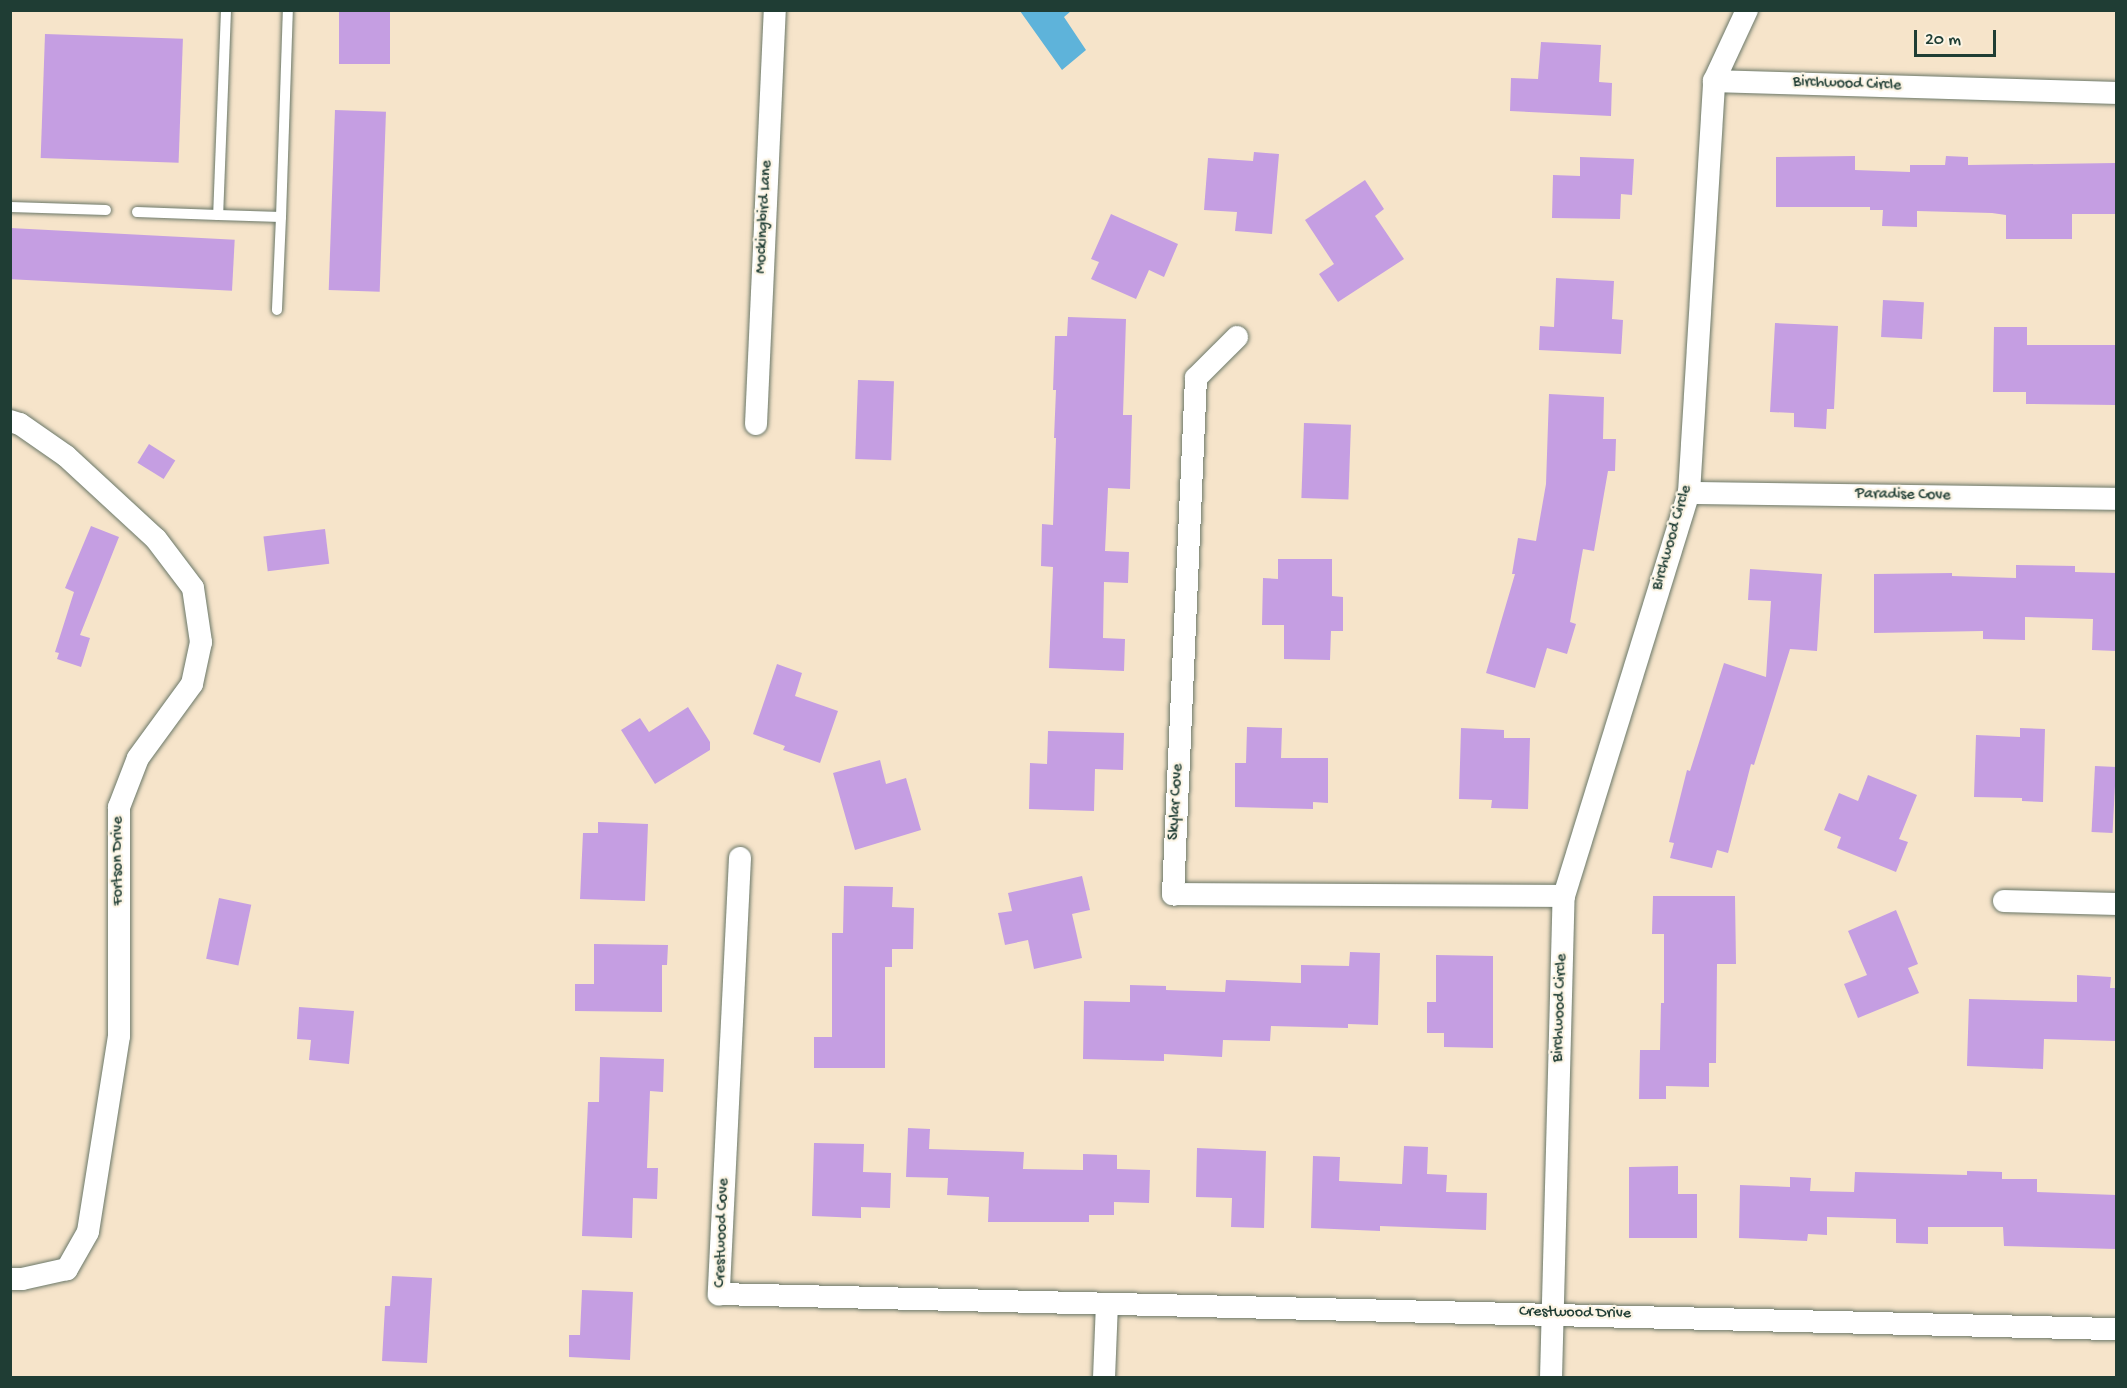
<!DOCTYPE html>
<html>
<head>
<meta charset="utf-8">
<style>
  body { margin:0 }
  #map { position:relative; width:2127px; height:1388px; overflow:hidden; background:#f6e4ca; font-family:"Gochi Hand",sans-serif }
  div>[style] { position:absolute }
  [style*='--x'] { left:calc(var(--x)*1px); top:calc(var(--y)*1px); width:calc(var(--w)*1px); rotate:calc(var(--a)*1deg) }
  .water>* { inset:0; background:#5eb3da }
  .building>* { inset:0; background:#c59ee2; transform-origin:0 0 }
  .roads { filter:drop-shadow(0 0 2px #6a7768) drop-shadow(0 0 2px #6a7768) }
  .lane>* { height:10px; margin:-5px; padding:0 5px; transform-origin:5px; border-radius:5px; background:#fff }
  .street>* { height:22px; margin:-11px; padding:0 11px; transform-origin:11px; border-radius:11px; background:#fff }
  span { translate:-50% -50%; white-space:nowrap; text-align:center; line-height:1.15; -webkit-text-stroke:4.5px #fcf5e5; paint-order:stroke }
  .street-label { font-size:16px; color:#1f3d34 }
  .frame { position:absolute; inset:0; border:12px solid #1f3d34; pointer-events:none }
  .scale { position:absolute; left:1914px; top:30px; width:82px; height:27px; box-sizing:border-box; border:3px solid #1f3d34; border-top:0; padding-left:8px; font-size:18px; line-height:21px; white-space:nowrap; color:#1f3d34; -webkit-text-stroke:4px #fcf5e5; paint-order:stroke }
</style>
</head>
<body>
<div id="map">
  <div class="water">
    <i style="clip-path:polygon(1020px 11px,1071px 11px,1064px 17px,1086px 50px,1062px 70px)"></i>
  </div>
  <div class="building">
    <i style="left:339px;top:10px;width:51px;height:54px"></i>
    <i style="left:45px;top:34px;width:138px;height:124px;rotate:2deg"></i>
    <i style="clip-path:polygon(1541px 42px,1601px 45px,1599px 82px,1612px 83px,1611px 116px,1510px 111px,1511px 78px,1538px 79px)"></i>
    <i style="left:335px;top:110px;width:51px;height:180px;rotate:2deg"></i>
    <i style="clip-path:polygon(1254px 152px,1279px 154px,1272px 234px,1235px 231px,1237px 212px,1204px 210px,1208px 158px,1253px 161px)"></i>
    <i style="clip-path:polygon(1855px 156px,1855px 170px,1910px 172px,1910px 165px,1945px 165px,1946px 156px,1968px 157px,1968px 165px,2116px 163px,2116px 214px,2072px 214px,2072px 239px,2006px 239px,2006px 215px,1992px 213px,1917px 211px,1917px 227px,1882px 226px,1883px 210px,1870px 210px,1870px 207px,1776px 207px,1776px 157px)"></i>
    <i style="clip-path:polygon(1580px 157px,1634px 159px,1632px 195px,1621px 194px,1620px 219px,1552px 218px,1553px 175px,1580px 176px)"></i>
    <i style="clip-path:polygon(1365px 180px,1384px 209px,1375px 216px,1404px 259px,1338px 302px,1319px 274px,1334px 264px,1305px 220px)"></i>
    <i style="clip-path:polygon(1111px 214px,1178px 244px,1164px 277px,1149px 270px,1136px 299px,1091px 279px,1099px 262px,1091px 259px)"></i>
    <i style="left:10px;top:228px;width:225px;height:51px;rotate:3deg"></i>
    <i style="clip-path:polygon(1556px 278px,1614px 281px,1612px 319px,1623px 320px,1621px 354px,1539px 350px,1540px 326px,1554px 327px)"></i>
    <i style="left:1883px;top:300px;width:41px;height:37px;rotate:3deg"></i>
    <i style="clip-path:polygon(1068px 317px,1126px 319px,1123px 415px,1132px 415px,1130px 489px,1108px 488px,1105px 551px,1129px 552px,1128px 583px,1104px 582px,1103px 638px,1125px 639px,1124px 671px,1049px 668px,1053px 567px,1041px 566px,1042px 524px,1053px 525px,1056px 438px,1054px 438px,1056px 390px,1053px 390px,1055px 336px,1067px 336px)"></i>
    <i style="clip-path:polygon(1775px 323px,1838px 326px,1834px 409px,1827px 409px,1826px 429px,1794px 427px,1794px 413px,1770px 412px)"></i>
    <i style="clip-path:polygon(1994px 327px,2027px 327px,2027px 345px,2116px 345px,2116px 405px,2026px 404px,2026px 392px,1993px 392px)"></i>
    <i style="left:858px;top:380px;width:36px;height:79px;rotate:2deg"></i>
    <i style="clip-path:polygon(1549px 394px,1604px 397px,1603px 439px,1616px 439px,1615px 471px,1608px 471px,1594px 551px,1583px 549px,1570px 622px,1576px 624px,1567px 654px,1547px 648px,1535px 688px,1486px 673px,1515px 574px,1512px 574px,1518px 538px,1536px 541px,1546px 484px)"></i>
    <i style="left:1304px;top:423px;width:47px;height:75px;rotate:2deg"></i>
    <i style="left:149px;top:444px;width:31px;height:22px;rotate:32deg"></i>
    <i style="clip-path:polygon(91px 526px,119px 537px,80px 635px,90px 638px,81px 667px,57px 659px,59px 653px,55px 652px,74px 592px,65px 588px)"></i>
    <i style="left:325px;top:529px;width:35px;height:62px;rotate:83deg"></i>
    <i style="clip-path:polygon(1278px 559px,1332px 559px,1332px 596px,1343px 597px,1343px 631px,1331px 631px,1330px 660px,1284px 659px,1284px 625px,1262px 625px,1263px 578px,1278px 579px)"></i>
    <i style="clip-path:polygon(2016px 565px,2075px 566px,2075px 572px,2116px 573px,2116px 651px,2092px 650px,2093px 619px,2025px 617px,2025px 640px,1983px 639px,1983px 631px,1874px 633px,1874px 574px,1952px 573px,1952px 576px,2016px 578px)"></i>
    <i style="clip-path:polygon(1750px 569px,1822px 574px,1817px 651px,1790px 649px,1754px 765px,1751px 764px,1728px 853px,1717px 850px,1712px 868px,1670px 858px,1674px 843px,1669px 842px,1687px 770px,1690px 771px,1724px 663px,1766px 677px,1771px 601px,1748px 600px)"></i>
    <i style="clip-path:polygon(777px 664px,802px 673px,795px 696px,838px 711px,820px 763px,783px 750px,785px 746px,753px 734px)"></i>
    <i style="clip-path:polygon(688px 707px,710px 742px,710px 750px,655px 784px,621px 730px,640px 718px,649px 732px)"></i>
    <i style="clip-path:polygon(1247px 727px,1282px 728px,1281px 758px,1328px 758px,1328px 803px,1313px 802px,1313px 809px,1235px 807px,1235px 763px,1246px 763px)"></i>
    <i style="clip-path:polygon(1461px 728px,1504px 730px,1504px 738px,1530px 738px,1528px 809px,1491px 808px,1492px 800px,1459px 799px)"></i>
    <i style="clip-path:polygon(2020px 728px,2045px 729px,2043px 802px,2022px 801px,2022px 798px,1974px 797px,1976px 735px,2020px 737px)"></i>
    <i style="clip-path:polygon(1048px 731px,1124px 733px,1123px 770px,1095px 769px,1094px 811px,1029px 809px,1030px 763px,1047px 764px)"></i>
    <i style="clip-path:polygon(880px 760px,886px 784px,906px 778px,921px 830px,855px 850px,833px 773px)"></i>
    <i style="left:2095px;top:766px;width:21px;height:66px;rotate:3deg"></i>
    <i style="clip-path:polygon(1868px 775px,1917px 795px,1899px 839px,1908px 842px,1896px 872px,1837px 848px,1841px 837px,1824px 830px,1839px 793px,1858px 801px)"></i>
    <i style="clip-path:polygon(598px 822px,648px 824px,645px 901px,580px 899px,583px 833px,598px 833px)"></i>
    <i style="clip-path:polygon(1082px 876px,1090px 910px,1072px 914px,1082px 958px,1034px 969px,1028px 940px,1005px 945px,998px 913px,1012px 911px,1008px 893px)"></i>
    <i style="clip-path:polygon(844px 886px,893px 887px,892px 907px,914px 908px,913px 949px,892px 949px,892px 967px,885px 967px,885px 1068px,814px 1068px,814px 1037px,832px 1037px,832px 933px,843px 933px)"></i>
    <i style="clip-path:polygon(1653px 896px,1735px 896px,1736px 964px,1717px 964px,1716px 1063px,1709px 1063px,1709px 1087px,1666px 1086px,1666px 1099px,1639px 1099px,1640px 1050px,1660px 1050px,1661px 1003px,1664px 1003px,1664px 934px,1652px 934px)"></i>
    <i style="left:219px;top:898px;width:33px;height:62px;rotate:12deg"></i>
    <i style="clip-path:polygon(1896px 910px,1918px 964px,1908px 968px,1919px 993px,1858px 1018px,1844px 984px,1867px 975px,1848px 931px)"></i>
    <i style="clip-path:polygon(594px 944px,668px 945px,667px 965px,662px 965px,662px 1012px,575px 1011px,575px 984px,594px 984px)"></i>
    <i style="clip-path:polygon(1350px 952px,1380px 953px,1378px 1025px,1348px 1024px,1348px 1028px,1271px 1026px,1270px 1041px,1223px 1040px,1222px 1057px,1164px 1054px,1164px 1061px,1083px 1059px,1084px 1001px,1130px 1002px,1130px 985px,1166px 986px,1166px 990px,1225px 992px,1226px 980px,1301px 983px,1301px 965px,1349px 966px)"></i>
    <i style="clip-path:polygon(1436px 955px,1493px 956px,1493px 1048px,1444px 1047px,1444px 1033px,1427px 1033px,1427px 1002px,1436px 1002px)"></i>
    <i style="clip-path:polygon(2077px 975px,2111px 977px,2110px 988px,2116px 988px,2116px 1041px,2044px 1039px,2043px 1069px,1967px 1066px,1969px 999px,2077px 1002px)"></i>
    <i style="clip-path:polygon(299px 1007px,354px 1011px,349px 1064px,309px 1060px,311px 1040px,297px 1039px)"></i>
    <i style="clip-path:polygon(600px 1057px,664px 1059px,663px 1092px,650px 1091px,647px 1168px,658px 1168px,657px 1199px,633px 1198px,632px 1238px,582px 1236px,588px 1102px,599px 1102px)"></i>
    <i style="clip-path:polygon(908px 1128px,930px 1129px,929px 1149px,1024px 1152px,1023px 1169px,1083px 1170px,1083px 1154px,1117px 1155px,1117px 1169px,1150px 1170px,1149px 1203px,1114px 1202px,1114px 1215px,1089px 1215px,1089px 1222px,988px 1222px,989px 1197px,947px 1195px,948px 1178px,906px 1177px)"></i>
    <i style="clip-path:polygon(814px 1143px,864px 1144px,863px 1172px,891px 1173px,890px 1208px,861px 1207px,861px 1218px,812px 1216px)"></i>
    <i style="clip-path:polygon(1404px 1146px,1428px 1147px,1427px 1174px,1447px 1175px,1446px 1192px,1487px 1193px,1486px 1230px,1380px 1226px,1380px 1231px,1311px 1228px,1313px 1156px,1340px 1157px,1339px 1181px,1402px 1184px)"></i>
    <i style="clip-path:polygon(1197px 1148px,1266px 1151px,1264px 1228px,1231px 1227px,1232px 1198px,1196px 1197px)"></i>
    <i style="clip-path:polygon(1678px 1166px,1678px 1194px,1697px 1194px,1697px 1238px,1629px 1238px,1629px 1167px)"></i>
    <i style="clip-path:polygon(1967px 1171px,2002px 1172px,2002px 1179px,2037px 1179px,2037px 1192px,2116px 1195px,2116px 1249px,2004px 1246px,2003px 1227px,1928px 1227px,1928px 1244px,1896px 1243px,1896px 1219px,1827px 1217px,1827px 1235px,1808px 1234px,1807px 1241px,1739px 1238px,1740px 1185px,1790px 1187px,1790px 1177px,1811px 1178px,1810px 1191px,1854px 1192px,1855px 1172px,1967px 1175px)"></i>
    <i style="clip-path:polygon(392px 1276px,432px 1278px,427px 1363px,382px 1361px,385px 1306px,390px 1306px)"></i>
    <i style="clip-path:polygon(582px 1290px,633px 1292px,630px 1360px,569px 1357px,569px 1335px,580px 1335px)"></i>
  </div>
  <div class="roads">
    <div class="lane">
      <i style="--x:226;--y:10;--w:205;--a:92.2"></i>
      <i style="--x:218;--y:215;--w:63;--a:1.8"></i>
      <i style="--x:281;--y:217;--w:93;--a:92.5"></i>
      <i style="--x:10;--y:207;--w:96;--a:1.8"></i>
      <i style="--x:137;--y:212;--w:81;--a:2.1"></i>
      <i style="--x:281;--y:217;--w:207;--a:-88.1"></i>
    </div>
    <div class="street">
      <i style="--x:1714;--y:81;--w:78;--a:-65.1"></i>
      <i style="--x:1237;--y:337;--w:58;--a:135"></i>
      <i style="--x:1196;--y:378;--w:517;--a:92.55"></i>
      <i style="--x:1173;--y:894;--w:391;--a:0.3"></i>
      <i style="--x:10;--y:421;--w:10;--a:17"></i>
      <i style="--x:20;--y:424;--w:56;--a:34.8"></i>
      <i style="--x:66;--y:456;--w:122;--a:42.7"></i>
      <i style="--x:156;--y:539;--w:61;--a:52.9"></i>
      <i style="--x:193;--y:588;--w:55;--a:81.6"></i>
      <i style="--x:201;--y:642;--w:43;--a:102.1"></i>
      <i style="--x:192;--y:684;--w:92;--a:126.1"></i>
      <i style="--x:138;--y:758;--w:53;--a:111.2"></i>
      <i style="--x:119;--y:807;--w:229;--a:90"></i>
      <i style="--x:119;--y:1036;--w:198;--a:99"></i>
      <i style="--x:88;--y:1232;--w:43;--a:119.6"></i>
      <i style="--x:67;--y:1269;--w:46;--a:167.5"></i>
      <i style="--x:22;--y:1279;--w:12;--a:180"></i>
      <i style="--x:756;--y:424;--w:414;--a:-87.4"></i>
      <i style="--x:1689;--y:493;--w:427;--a:0.8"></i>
      <i style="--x:740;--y:858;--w:437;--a:92.8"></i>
      <i style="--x:719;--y:1294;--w:1397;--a:1.44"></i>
      <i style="--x:2004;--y:901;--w:112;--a:1.5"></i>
      <i style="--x:1104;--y:1378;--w:74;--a:-87.7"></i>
      <i style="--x:1551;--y:1378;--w:482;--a:-88.5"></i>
      <i style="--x:1564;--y:896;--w:422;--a:-72.8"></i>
      <i style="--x:1689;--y:493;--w:413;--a:-86.5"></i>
      <i style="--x:1714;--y:81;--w:402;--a:1.7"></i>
    </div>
  </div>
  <div class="street-label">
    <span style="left:1847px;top:85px;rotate:2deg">Birchwood Circle</span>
    <span style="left:765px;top:217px;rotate:-87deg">Mockingbird Lane</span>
    <span style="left:1903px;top:496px;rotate:1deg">Paradise Cove</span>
    <span style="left:1673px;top:538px;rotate:-74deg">Birchwood Circle</span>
    <span style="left:1177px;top:802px;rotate:-87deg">Skylar Cove</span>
    <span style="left:119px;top:861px;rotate:-90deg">Fortson Drive</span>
    <span style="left:1561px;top:1008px;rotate:-88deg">Birchwood Circle</span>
    <span style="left:723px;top:1233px;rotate:-88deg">Crestwood Cove</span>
    <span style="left:1575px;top:1314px;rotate:1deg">Crestwood Drive</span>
  </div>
  <div class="frame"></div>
  <div class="scale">20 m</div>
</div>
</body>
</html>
